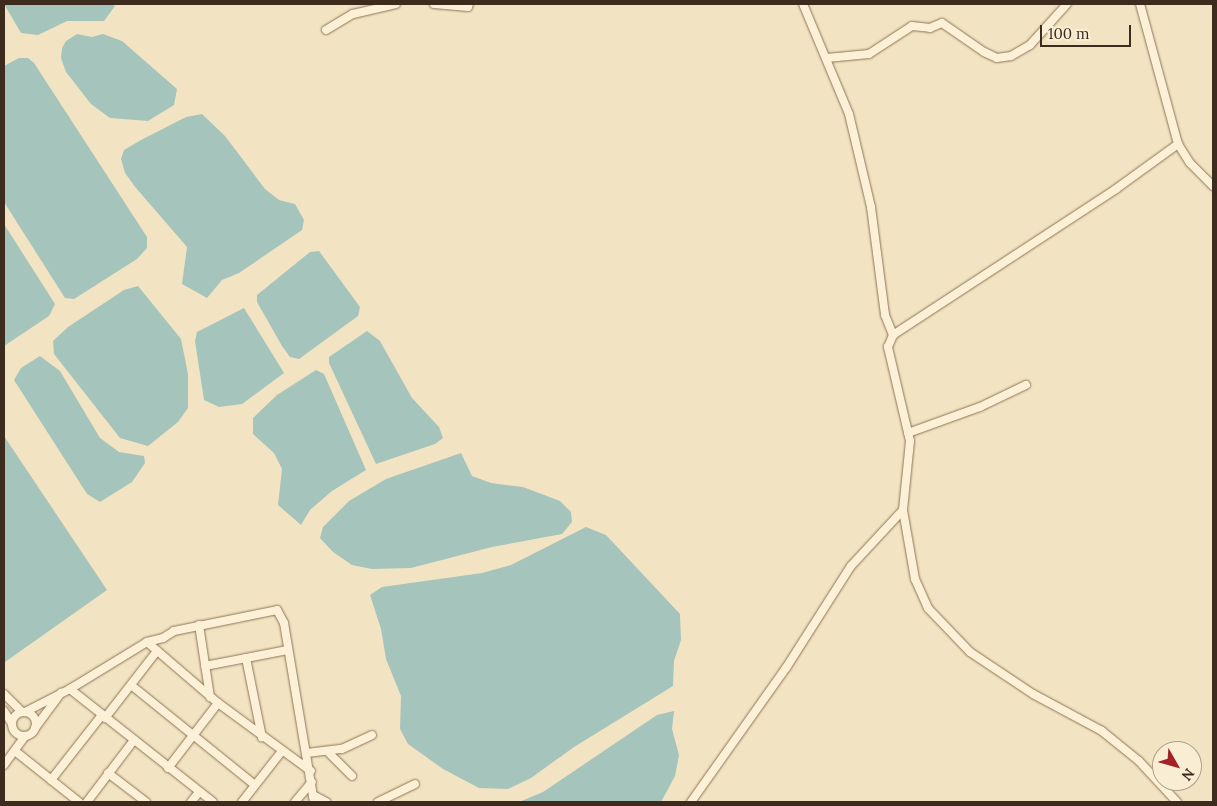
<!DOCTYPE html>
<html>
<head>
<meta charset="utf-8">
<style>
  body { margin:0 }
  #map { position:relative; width:1217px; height:806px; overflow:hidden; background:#f2e4c2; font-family:Lora,serif }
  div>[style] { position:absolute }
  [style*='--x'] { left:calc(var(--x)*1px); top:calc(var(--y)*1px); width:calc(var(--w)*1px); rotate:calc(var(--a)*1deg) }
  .water>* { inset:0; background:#a5c4bb }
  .roads { filter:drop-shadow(0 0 1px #8e7457) drop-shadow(0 0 1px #8e7457) }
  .minor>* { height:8px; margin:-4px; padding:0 4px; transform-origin:4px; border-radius:4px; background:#fcf1d7 }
  .minor>.ring { margin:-4px; padding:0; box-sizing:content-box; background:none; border:8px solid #fcf1d7; border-radius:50% }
  span { translate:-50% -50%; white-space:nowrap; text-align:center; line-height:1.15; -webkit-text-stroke:4px #f9eed3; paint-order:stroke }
  .frame { position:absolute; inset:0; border:5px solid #3d2c1d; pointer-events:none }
  .north { position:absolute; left:1152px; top:741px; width:50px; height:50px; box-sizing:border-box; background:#f9eed3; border:1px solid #aea08a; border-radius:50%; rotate:128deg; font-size:14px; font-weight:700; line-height:20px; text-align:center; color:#3d2c1d }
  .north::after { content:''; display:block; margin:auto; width:18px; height:22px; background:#a32223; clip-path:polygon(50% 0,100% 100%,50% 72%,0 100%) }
  .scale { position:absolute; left:1040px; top:25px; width:91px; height:22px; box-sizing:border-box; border:2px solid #3d2c1d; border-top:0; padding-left:6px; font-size:15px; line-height:18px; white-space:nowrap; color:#3d2c1d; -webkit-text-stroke:4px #f9eed3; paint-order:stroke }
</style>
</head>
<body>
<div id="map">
  <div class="water">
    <i style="clip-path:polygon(4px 4px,112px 4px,115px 6px,104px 21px,67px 21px,38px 35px,21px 33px)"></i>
    <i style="clip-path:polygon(77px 34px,92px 37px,103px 34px,122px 41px,177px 89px,174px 105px,148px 121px,110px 118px,91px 104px,66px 72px,61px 58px,62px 48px,66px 41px)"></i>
    <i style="clip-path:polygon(19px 58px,28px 58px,34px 63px,147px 237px,147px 248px,137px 259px,74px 299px,65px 298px,4px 202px,4px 66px)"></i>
    <i style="clip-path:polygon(202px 114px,225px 136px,265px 189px,279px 200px,295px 204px,304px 220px,302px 230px,239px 273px,222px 280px,207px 298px,182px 284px,187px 247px,136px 188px,125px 173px,121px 159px,124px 150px,141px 140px,186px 117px)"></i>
    <i style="clip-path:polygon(4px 224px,55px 304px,49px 316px,4px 346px)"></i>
    <i style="clip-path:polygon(319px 251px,360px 307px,358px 316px,299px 359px,290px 357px,282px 346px,257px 302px,257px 295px,310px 252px)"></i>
    <i style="clip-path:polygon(138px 286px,181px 339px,188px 374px,188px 408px,178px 422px,148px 446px,120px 438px,54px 354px,53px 341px,68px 327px,124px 290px)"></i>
    <i style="clip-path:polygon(244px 308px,284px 373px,242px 404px,219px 407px,204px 400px,195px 341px,197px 332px)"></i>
    <i style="clip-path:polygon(367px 331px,380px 341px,412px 398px,439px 427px,443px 438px,435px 444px,376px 464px,329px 363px,329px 357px)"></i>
    <i style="clip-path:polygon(40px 356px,60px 371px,100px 438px,119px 452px,144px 456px,145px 463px,132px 482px,100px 502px,87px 494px,14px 380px,21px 368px)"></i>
    <i style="clip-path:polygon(316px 370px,324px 374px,366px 470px,332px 491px,310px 510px,301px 525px,278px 505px,282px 469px,274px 453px,253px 434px,253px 418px,277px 395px)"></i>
    <i style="clip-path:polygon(4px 436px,107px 590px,5px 662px,4px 661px)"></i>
    <i style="clip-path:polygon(461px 453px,472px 476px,491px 483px,523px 487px,560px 501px,571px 512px,572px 522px,562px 534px,492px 547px,411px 568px,372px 569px,352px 565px,333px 552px,320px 538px,323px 527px,349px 501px,386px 479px)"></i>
    <i style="clip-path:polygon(586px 527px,606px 535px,680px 614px,681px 640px,674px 661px,673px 686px,574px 747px,531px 778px,508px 789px,479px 788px,443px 769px,408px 744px,400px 729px,401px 696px,386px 659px,381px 629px,370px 595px,382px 587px,482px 573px,511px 565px)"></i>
    <i style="clip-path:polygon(674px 711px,672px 729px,679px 755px,675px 776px,661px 802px,519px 802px,543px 792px,657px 715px)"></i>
  </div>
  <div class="roads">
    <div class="minor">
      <i style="--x:434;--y:4;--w:34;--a:5"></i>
      <i style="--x:468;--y:7;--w:3;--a:-72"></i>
      <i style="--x:803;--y:4;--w:119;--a:67.3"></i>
      <i style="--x:849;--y:114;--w:96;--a:76.7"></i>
      <i style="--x:871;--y:207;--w:109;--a:82.6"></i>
      <i style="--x:885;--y:315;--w:22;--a:68"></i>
      <i style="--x:1140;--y:4;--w:145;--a:74.8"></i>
      <i style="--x:1178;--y:144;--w:22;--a:58"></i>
      <i style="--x:1190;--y:163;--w:33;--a:45"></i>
      <i style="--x:326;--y:30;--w:31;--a:-31"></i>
      <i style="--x:353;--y:14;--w:44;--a:-13.1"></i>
      <i style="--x:827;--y:58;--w:42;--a:-5.4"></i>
      <i style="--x:869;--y:54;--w:51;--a:-33.1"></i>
      <i style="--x:912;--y:26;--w:18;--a:6"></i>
      <i style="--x:930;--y:28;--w:13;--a:-23"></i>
      <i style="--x:942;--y:23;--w:51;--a:34.6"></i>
      <i style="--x:984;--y:52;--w:14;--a:25"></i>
      <i style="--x:997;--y:58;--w:14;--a:-8"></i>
      <i style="--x:1011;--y:56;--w:22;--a:-30"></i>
      <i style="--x:1030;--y:45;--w:55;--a:-47.9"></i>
      <i style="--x:908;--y:433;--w:77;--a:-19.9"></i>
      <i style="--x:980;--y:407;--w:51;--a:-25.6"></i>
      <i style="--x:199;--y:625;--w:73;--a:81.3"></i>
      <i style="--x:147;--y:642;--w:94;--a:40.7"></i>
      <i style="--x:218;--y:703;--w:115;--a:36.2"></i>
      <i style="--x:246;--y:658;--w:81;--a:78.6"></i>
      <i style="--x:205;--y:666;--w:84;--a:-11"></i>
      <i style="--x:131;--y:685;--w:159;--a:38.9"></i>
      <i style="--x:70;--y:689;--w:182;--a:38.3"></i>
      <i style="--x:4;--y:694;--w:25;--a:45"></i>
      <i style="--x:4;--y:711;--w:15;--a:58"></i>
      <i style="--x:25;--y:712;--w:51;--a:-27.1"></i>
      <i style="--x:70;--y:689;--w:90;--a:-31.4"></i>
      <i style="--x:147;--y:642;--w:16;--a:-14"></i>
      <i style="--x:163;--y:638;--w:13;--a:-32"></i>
      <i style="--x:174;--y:631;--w:105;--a:-11.5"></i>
      <i style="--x:277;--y:610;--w:15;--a:62"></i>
      <i style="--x:284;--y:623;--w:181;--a:80.5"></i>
      <i class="ring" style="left:12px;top:712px;width:16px;height:16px"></i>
      <i style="--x:105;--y:718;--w:85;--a:-52.2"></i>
      <i style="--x:35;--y:728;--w:44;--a:-53.4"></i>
      <i style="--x:15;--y:751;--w:82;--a:38.6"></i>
      <i style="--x:328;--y:752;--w:34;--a:45"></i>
      <i style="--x:307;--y:753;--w:35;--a:-7"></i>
      <i style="--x:342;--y:749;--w:33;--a:-25"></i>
      <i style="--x:4;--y:765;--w:36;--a:-54"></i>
      <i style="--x:168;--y:768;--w:82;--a:-52.4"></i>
      <i style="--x:108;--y:773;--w:48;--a:37.3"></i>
      <i style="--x:51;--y:780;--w:83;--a:-51.9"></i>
      <i style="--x:313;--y:795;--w:15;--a:28"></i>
      <i style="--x:87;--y:802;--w:78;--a:-52.8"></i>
      <i style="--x:191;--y:802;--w:13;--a:-51"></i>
      <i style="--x:242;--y:802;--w:65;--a:-51.9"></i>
      <i style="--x:295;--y:802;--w:26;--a:-50"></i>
      <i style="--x:378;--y:802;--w:41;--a:-25.9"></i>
      <i style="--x:691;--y:802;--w:164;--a:-54.7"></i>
      <i style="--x:786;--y:668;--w:121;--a:-57.5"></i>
      <i style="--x:851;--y:566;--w:76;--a:-47.1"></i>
      <i style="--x:1177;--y:802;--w:56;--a:-132.8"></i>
      <i style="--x:1139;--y:761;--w:48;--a:-141"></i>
      <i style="--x:1102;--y:731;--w:78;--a:-151.8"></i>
      <i style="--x:1033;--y:694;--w:76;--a:-146.3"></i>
      <i style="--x:970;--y:652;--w:61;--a:-133.7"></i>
      <i style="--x:928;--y:608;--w:32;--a:-114"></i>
      <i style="--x:915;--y:579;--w:70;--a:-99.9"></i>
      <i style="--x:903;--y:510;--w:69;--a:-84.2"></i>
      <i style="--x:910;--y:441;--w:97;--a:-103.2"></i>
      <i style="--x:888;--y:347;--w:13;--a:-67"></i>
      <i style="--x:893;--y:335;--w:267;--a:-33.2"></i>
      <i style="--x:1116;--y:189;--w:77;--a:-36"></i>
    </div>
  </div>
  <div class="frame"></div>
  <div class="north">N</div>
  <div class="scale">100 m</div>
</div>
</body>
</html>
